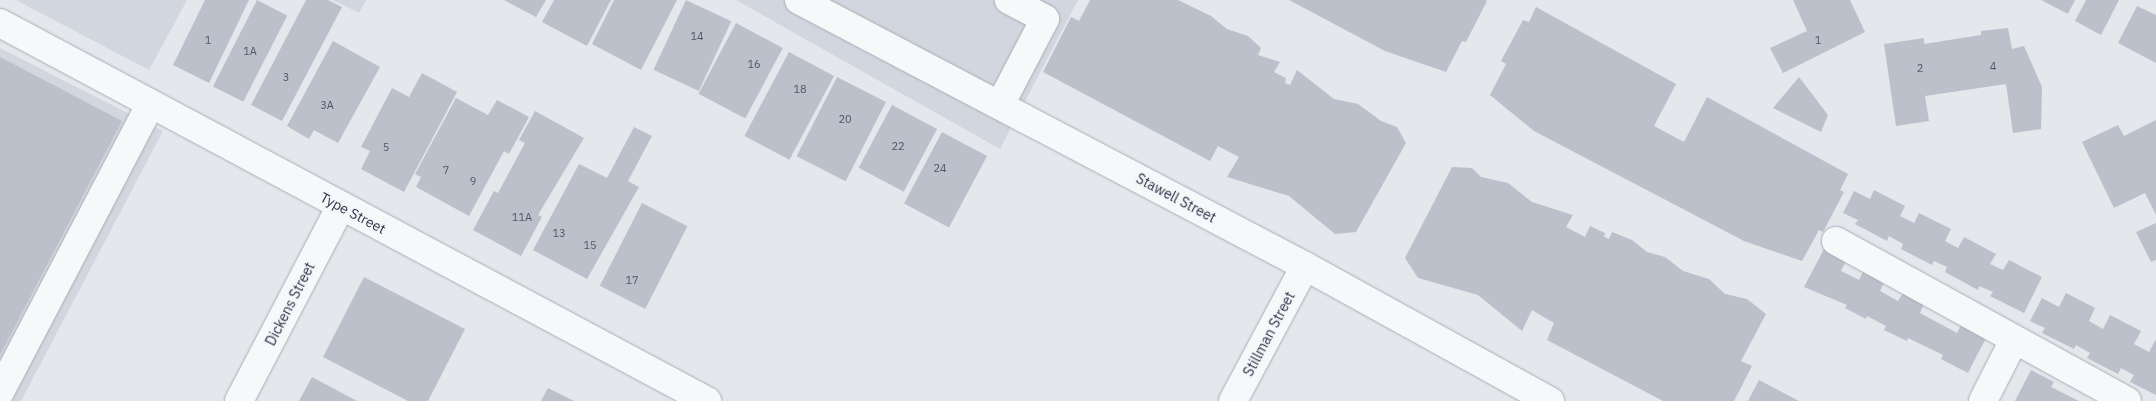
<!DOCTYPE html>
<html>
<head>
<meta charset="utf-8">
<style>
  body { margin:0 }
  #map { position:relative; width:2156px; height:401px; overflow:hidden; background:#e4e7ec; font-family:"IBM Plex Sans",sans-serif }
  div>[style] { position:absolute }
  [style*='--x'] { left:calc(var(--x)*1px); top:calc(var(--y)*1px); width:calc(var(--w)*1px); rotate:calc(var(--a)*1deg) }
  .built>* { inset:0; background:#d2d6de }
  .building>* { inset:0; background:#bbc0ca; transform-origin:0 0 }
  .roads { filter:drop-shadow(0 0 1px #a9aeb7) drop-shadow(0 0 1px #a9aeb7) }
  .minor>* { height:28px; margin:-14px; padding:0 14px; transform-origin:14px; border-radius:14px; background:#f7f8fa }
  span { translate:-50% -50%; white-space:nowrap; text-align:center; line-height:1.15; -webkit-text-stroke:4.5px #f4f6f9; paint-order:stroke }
  .number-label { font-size:11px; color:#4f5766 }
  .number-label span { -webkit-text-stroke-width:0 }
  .street-label { font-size:14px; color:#2b3445 }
</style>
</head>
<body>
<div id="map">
  <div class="built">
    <i style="clip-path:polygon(16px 0,187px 0,149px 70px)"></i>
    <i style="clip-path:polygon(333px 0,366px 0,359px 13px)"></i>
    <i style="clip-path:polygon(736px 0,1078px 0,1000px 149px)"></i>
    <i style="clip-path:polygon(0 48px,163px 131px,21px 401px,0 401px)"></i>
  </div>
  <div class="building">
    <i style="clip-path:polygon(205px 0,249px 0,209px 83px,173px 65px)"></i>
    <i style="left:257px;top:0;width:34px;height:97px;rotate:27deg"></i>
    <i style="clip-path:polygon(306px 0,328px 0,342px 7px,282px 121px,251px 105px)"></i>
    <i style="clip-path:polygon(504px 0,546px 0,536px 17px)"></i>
    <i style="clip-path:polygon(554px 0,611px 0,587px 46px,542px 22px)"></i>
    <i style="clip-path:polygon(614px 0,677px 0,641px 70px,592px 44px)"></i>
    <i style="left:686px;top:0;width:50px;height:77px;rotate:25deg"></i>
    <i style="clip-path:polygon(1090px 0,1178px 0,1211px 16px,1227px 29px,1248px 36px,1261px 48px,1258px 55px,1280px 62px,1274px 72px,1286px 78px,1285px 83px,1290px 85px,1297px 70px,1334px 99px,1358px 104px,1381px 121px,1397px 127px,1406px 143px,1356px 232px,1335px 234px,1289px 196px,1227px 177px,1239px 157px,1218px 146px,1210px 161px,1043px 72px,1071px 17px,1079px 21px)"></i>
    <i style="clip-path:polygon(1289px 0,1485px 0,1487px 1px,1466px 42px,1462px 41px,1446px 72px,1385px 51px)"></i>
    <i style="clip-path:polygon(1793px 0,1850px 0,1865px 32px,1783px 73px,1770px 48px,1807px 31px)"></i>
    <i style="clip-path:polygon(2041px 0,2075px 0,2068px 14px)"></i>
    <i style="clip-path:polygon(2086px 0,2119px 0,2101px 35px,2075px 21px)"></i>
    <i style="clip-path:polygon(2137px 6px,2156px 15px,2156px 63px,2118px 43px)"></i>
    <i style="clip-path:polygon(1536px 7px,1676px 84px,1654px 126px,1684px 142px,1707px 97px,1848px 174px,1840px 190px,1844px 192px,1823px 232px,1819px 230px,1802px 261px,1744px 241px,1534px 131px,1490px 95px,1506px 64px,1501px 61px,1523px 20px,1529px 22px)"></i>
    <i style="left:736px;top:23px;width:53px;height:80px;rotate:28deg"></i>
    <i style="clip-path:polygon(2008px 28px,2012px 49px,2024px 46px,2042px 87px,2041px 129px,2013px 133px,2006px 84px,1925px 96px,1929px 121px,1896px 126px,1884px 44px,1924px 38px,1924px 44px,1981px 35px,1981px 31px)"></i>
    <i style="clip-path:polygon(333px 41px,380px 67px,338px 143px,314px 130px,309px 139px,287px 126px)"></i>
    <i style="left:789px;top:52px;width:51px;height:95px;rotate:28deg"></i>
    <i style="clip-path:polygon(0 57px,122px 121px,0 355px)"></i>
    <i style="clip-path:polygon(422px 73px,457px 92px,404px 192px,361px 169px,370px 151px,361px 147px,392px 88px,409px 97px)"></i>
    <i style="left:837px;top:77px;width:55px;height:89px;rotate:27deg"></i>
    <i style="clip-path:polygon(1799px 77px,1828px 115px,1821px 132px,1773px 108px)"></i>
    <i style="clip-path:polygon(456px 98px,488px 115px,497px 100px,529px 117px,509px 154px,504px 151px,469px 216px,416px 187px,421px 177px,415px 174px)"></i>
    <i style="left:892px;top:105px;width:51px;height:71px;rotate:28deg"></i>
    <i style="clip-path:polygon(535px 111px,584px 138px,538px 215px,542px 217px,521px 256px,473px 230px,494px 191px,498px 193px,525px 143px,519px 140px)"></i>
    <i style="clip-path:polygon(2156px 120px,2156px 215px,2145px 193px,2114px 208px,2082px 142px,2118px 125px,2124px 136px)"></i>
    <i style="clip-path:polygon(634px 127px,652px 136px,628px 181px,639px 187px,587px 279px,533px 250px,579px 164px,607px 178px)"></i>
    <i style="left:942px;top:132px;width:51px;height:81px;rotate:28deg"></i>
    <i style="clip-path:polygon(1452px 167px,1472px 168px,1481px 177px,1508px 183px,1532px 202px,1573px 215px,1566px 227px,1585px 237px,1590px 226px,1605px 233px,1604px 237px,1609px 239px,1612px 232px,1632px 240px,1647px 252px,1665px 257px,1683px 271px,1709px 279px,1725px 294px,1747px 299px,1766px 314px,1741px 361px,1752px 366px,1734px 401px,1663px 401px,1547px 340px,1554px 323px,1532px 310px,1522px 331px,1478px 295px,1418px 278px,1405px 258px)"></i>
    <i style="clip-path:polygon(1874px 190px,1905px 206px,1900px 216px,1914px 223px,1919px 213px,1951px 229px,1945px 241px,1958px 248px,1964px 237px,1996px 254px,1990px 264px,2003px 270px,2009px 260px,2042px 277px,2024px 313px,1990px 296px,1993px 292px,1979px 286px,1978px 290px,1945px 272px,1947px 267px,1934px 261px,1932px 265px,1901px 249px,1903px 244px,1889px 236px,1887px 241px,1855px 224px,1858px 220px,1843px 213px,1854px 191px,1870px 199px)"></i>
    <i style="left:642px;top:203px;width:51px;height:93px;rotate:27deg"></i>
    <i style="clip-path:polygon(2156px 223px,2156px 260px,2151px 262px,2136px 232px)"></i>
    <i style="clip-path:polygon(1824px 249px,1846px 261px,1841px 271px,1859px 280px,1863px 272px,1884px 283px,1880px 291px,1898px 301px,1903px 293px,1924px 304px,1920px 313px,1957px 333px,1963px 321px,1988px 334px,1968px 373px,1941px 359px,1943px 355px,1908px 338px,1907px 341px,1884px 330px,1886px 326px,1867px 316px,1866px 319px,1845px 308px,1847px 305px,1804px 287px)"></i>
    <i style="clip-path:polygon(364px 277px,465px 329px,428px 401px,408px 401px,323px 357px)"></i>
    <i style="clip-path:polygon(2066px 293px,2095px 308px,2089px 321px,2103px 329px,2110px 315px,2141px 331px,2134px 344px,2149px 352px,2156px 339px,2156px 395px,2130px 382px,2134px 375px,2121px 368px,2118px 374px,2087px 358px,2090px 353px,2076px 345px,2074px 349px,2042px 333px,2045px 328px,2030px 321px,2042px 298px,2059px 307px)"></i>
    <i style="clip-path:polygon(2031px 370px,2054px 382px,2051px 387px,2079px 401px,2015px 401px)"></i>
    <i style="clip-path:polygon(312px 377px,357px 401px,299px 401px)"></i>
    <i style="clip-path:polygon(1759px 380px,1799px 401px,1748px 401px)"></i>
    <i style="clip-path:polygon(548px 388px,574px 401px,541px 401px)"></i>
  </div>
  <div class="roads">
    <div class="minor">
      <i style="--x:799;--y:0;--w:572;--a:27.73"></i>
      <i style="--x:1305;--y:266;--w:280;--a:28.9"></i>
      <i style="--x:0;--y:23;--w:802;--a:28.13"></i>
      <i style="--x:1000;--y:105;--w:97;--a:-62.4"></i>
      <i style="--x:1045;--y:19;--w:41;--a:-152.2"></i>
      <i style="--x:1836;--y:241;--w:332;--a:28.8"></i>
      <i style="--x:0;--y:392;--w:324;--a:-62.4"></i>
      <i style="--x:239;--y:401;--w:220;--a:-62.4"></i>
      <i style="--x:1233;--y:401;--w:153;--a:-61.9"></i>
      <i style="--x:1983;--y:401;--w:68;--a:-63.1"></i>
    </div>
  </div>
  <div class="number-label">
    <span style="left:697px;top:36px">14</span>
    <span style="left:208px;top:40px">1</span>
    <span style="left:1818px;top:40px">1</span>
    <span style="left:250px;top:51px">1A</span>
    <span style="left:754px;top:64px">16</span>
    <span style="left:1993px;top:66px">4</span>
    <span style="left:1920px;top:68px">2</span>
    <span style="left:286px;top:77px">3</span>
    <span style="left:800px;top:89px">18</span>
    <span style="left:327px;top:105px">3A</span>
    <span style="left:845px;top:119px">20</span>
    <span style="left:898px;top:146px">22</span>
    <span style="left:386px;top:147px">5</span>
    <span style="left:940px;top:168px">24</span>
    <span style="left:446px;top:170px">7</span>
    <span style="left:473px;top:181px">9</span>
    <span style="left:522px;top:217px">11A</span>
    <span style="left:559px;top:233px">13</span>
    <span style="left:590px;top:245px">15</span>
    <span style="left:632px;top:280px">17</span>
  </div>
  <div class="street-label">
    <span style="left:1176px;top:198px;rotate:28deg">Stawell Street</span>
    <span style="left:353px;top:213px;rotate:28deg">Type Street</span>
    <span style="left:290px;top:304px;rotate:-63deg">Dickens Street</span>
    <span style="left:1269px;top:334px;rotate:-62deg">Stillman Street</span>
  </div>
</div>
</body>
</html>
